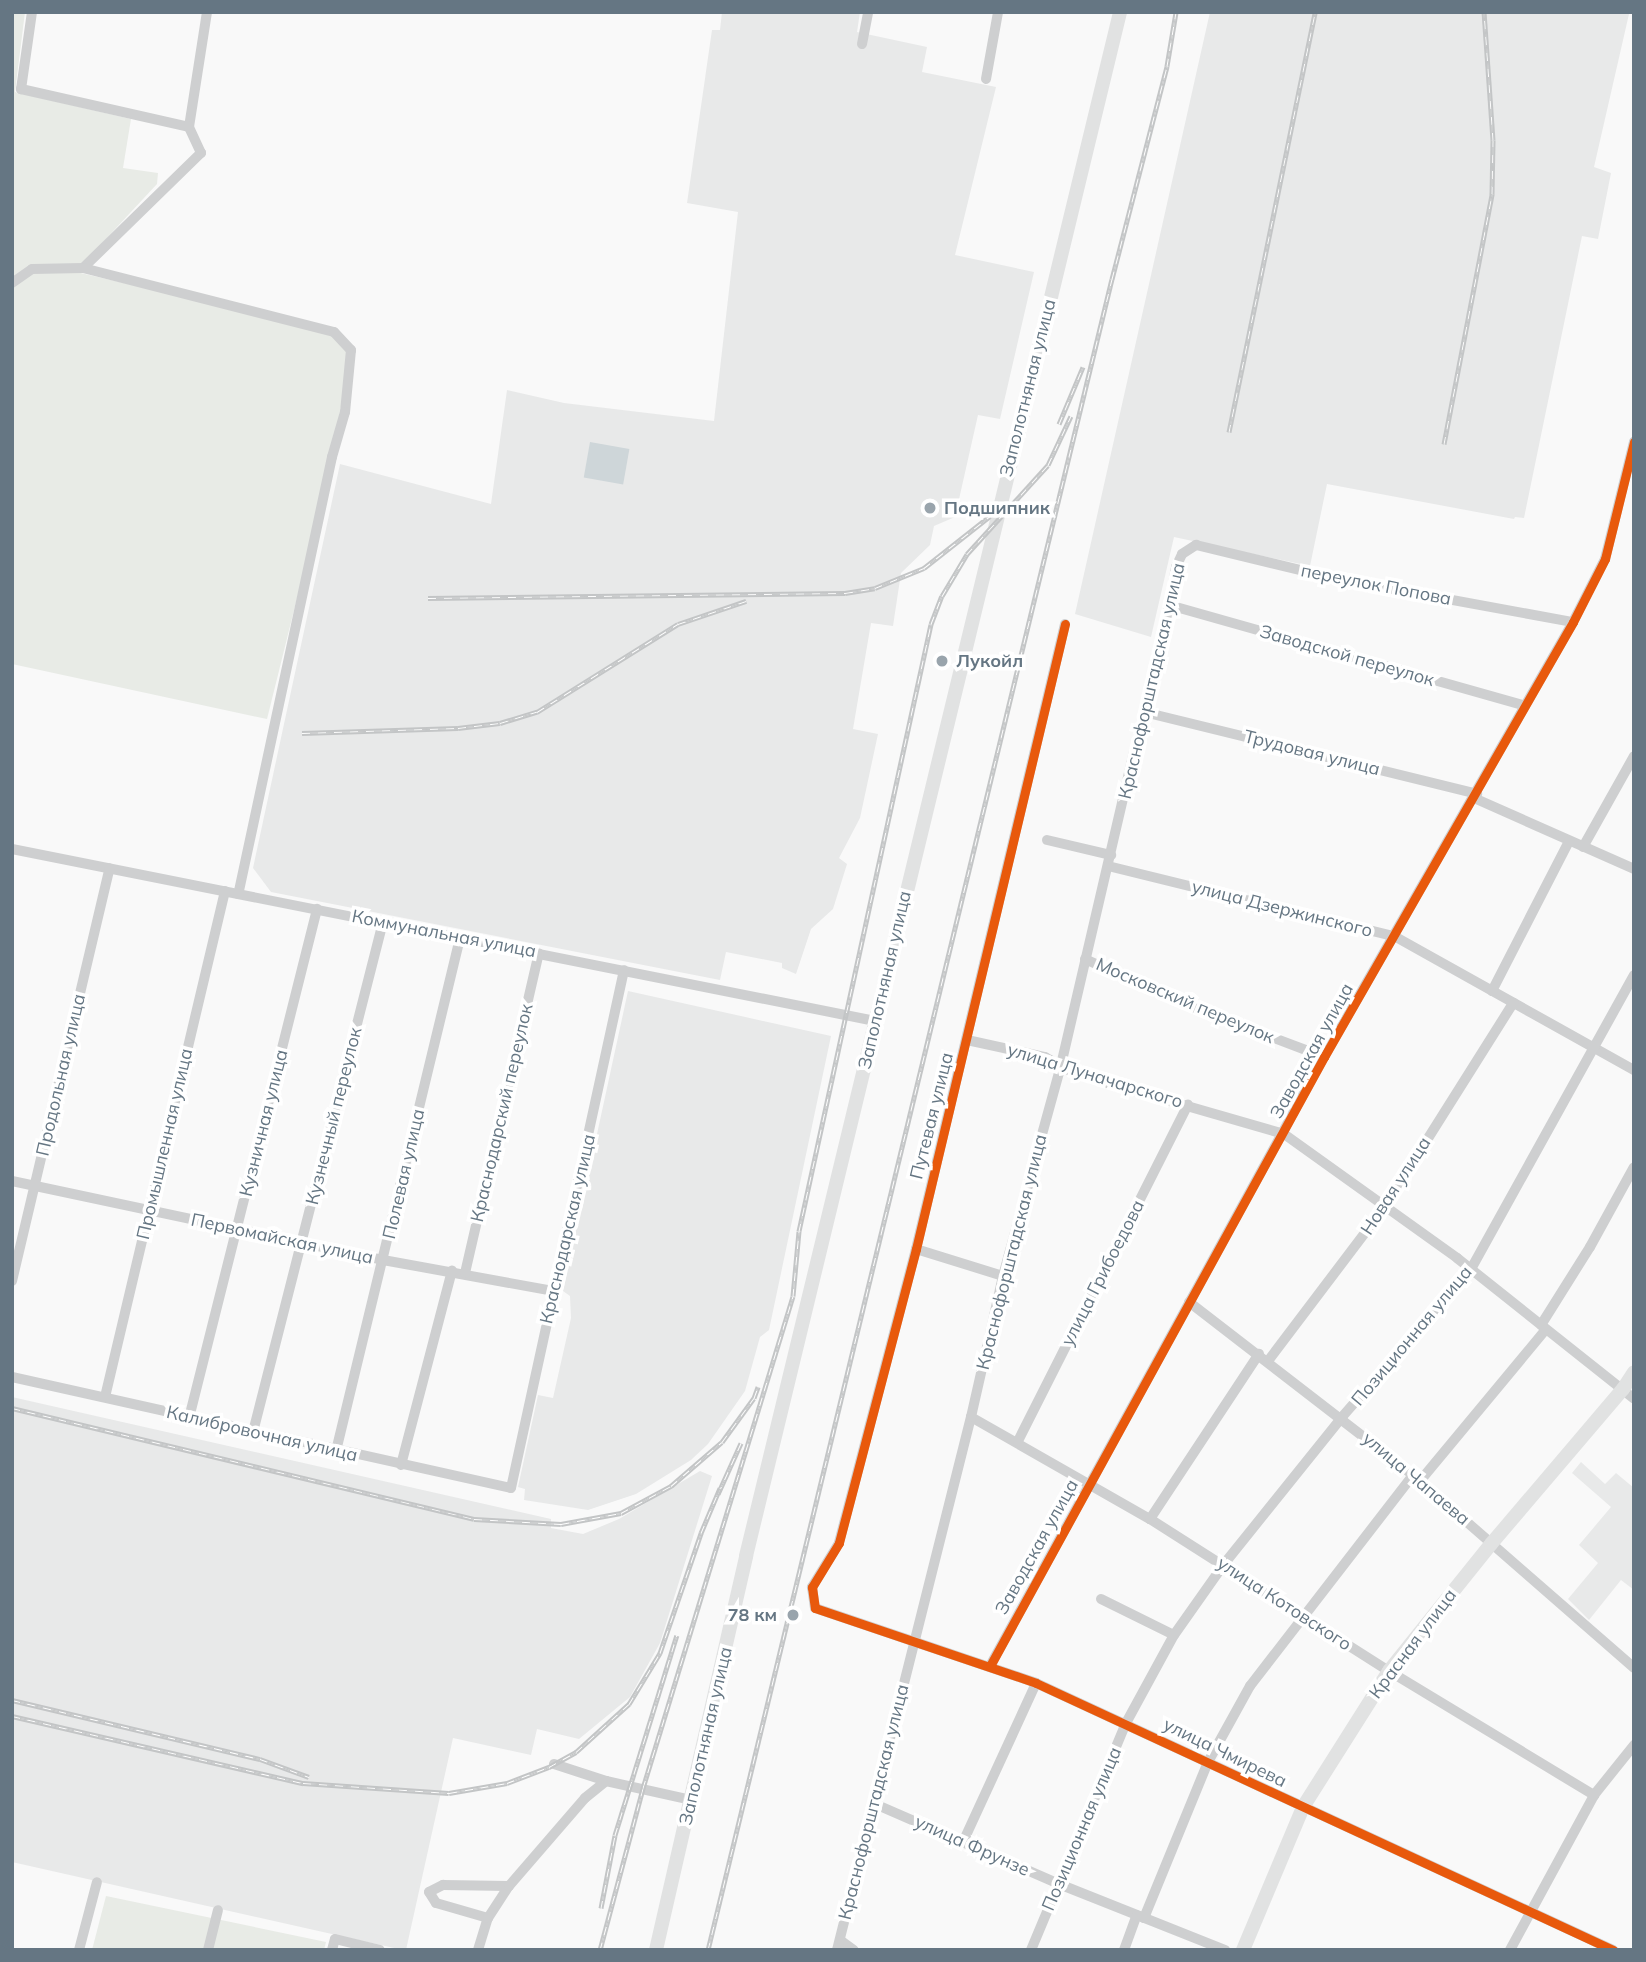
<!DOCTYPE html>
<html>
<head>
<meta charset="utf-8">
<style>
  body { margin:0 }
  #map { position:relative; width:1646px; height:1962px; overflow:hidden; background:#f9f9f9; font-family:Mulish,sans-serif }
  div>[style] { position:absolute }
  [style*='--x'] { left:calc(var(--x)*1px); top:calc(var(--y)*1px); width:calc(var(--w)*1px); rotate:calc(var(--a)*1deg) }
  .built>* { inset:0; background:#e8e9e9 }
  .green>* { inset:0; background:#e8ebe6 }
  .water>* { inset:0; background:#ced6d9; transform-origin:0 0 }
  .minor>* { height:10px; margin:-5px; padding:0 5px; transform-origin:5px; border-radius:5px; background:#cecfd0 }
  .major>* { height:14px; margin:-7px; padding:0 7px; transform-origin:7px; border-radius:7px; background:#e1e2e2 }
  .rail>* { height:5px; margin-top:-2.5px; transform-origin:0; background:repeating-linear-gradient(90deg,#fff 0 8px,#c3c5c6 0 16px); box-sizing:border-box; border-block:2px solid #c3c5c6 }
  .cycleway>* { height:9px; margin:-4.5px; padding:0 4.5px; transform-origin:4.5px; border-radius:4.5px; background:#e8590c }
  .dots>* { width:19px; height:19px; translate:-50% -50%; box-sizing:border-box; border:4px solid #fff; border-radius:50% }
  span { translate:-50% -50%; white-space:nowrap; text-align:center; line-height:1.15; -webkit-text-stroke:7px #fff; paint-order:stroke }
  .street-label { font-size:18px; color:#657683 }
  .poi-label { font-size:18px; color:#657683; font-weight:700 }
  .left { translate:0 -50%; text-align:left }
  .right { translate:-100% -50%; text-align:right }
  .frame { position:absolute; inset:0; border:14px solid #657683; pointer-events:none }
</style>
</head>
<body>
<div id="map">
  <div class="built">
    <i style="clip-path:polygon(722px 12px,860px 12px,857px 32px,927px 47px,922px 72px,996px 87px,955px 255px,1034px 272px,1000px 419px,978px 415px,955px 517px,934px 526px,930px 545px,901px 573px,893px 626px,871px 623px,853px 729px,878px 734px,860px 818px,839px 858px,847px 864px,833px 909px,811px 929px,796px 974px,782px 968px,782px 963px,726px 952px,720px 980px,271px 892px,253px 868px,340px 464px,491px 504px,507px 390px,564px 403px,714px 421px,738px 212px,687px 203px,712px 30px,720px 30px)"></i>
    <i style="clip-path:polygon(1210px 12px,1629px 14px,1594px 167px,1611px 173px,1598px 239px,1582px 236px,1524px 518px,1515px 517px,1514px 519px,1327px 484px,1310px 566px,1174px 537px,1151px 637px,1075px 614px)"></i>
    <i style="clip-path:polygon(628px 991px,831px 1036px,769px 1330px,760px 1337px,745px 1391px,708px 1444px,691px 1460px,636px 1494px,588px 1510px,524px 1500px,525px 1489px,518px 1487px,538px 1395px,553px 1398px,571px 1318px,570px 1296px,563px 1291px)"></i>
    <i style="clip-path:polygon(12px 1397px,551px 1519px,551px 1528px,583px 1534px,619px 1519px,700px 1471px,712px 1476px,660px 1643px,630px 1697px,579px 1739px,537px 1729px,531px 1755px,453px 1738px,406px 1950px,403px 1950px,12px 1862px)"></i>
    <i style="clip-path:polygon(1581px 1462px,1605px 1484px,1616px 1473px,1634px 1488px,1634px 1590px,1621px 1580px,1589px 1620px,1568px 1599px,1598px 1563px,1579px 1545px,1611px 1507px,1572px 1473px)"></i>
  </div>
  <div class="green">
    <i style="clip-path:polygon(12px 12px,25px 12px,15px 92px,131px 119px,123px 168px,158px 173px,157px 184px,77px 270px,58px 265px,12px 278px)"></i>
    <i style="clip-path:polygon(59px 268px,334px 332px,351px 350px,332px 457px,267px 719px,12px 664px,12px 283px,32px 269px)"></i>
    <i style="clip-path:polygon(106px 1896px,326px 1942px,324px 1950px,92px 1950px)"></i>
  </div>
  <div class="water">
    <i style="left:590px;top:442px;width:40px;height:36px;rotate:10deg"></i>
  </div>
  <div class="minor">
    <i style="--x:32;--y:12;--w:78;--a:98.1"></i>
    <i style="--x:21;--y:89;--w:172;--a:12.7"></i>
    <i style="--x:862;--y:44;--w:33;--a:-79"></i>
    <i style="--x:986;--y:79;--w:68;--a:-79.8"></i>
    <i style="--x:189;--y:127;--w:116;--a:-81.1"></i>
    <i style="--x:83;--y:268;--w:165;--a:-44.3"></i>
    <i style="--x:201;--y:153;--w:29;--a:-115"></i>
    <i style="--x:12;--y:283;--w:24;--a:-35"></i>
    <i style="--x:32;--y:269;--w:51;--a:-1.1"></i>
    <i style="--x:83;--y:268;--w:259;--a:14.3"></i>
    <i style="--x:334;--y:332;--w:25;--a:47"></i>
    <i style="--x:351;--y:350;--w:62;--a:95.5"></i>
    <i style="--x:345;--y:412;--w:47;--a:106.1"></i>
    <i style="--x:332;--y:457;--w:447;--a:102.1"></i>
    <i style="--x:1169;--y:605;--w:370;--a:15.8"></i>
    <i style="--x:1065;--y:624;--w:643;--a:103.41"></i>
    <i style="--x:916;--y:1249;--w:304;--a:104.7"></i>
    <i style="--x:839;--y:1543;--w:52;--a:121.5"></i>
    <i style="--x:812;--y:1587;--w:21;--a:82"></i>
    <i style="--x:815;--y:1608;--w:233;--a:18.7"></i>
    <i style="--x:1036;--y:1683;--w:636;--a:24.83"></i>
    <i style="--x:1148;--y:713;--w:339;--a:13.8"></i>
    <i style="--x:1474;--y:798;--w:175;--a:23.9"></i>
    <i style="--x:1047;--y:840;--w:66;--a:13.2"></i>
    <i style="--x:1583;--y:847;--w:104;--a:-60.7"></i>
    <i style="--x:12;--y:849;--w:880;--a:11.27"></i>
    <i style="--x:1108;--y:866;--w:294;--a:13.8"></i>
    <i style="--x:1394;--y:936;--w:275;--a:29.2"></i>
    <i style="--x:1085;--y:959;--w:109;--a:24.4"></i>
    <i style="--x:1184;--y:1004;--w:150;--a:20.7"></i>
    <i style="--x:1492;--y:991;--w:169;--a:-62.8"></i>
    <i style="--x:967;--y:1040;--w:80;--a:12.3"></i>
    <i style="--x:1045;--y:1057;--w:35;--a:29"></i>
    <i style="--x:1076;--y:1074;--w:216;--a:16.1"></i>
    <i style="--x:1284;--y:1134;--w:213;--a:35.6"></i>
    <i style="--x:1457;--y:1258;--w:226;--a:38.5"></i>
    <i style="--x:12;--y:1181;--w:379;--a:12"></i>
    <i style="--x:383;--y:1260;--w:174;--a:10.3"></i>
    <i style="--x:916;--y:1249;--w:91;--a:17.2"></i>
    <i style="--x:465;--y:1273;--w:328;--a:-77"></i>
    <i style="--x:12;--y:1281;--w:424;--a:-76.7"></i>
    <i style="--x:1189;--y:1302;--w:283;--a:37.7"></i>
    <i style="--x:1413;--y:1475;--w:293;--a:41.1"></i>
    <i style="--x:1541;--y:1325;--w:92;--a:-57.9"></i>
    <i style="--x:1590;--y:1247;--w:91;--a:-61.2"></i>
    <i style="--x:1268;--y:1361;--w:196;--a:-52.9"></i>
    <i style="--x:1386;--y:1205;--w:239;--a:-57.8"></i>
    <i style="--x:12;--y:1377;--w:511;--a:12.54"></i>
    <i style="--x:511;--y:1488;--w:530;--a:-77.69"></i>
    <i style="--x:105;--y:1397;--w:520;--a:-76.66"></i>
    <i style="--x:971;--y:1417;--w:206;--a:29.7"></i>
    <i style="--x:1150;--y:1519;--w:283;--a:32.5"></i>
    <i style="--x:1389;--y:1671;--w:240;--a:31.2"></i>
    <i style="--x:189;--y:1418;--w:525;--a:-75.88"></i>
    <i style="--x:253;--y:1432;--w:526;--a:-75.7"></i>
    <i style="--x:1018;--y:1441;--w:377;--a:-63.2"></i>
    <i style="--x:336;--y:1451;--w:528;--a:-76.41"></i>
    <i style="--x:401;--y:1465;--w:201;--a:-75.3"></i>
    <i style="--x:1420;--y:1481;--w:197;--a:-50.3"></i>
    <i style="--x:1150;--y:1519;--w:198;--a:-56.6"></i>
    <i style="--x:1101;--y:1599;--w:81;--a:26.3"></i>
    <i style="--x:990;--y:1666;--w:695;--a:-61.26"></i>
    <i style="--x:1324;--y:1057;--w:501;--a:-60.21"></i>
    <i style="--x:1573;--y:622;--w:71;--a:-63.1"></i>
    <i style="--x:1605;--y:559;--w:121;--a:-76.1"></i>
    <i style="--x:554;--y:1764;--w:55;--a:18.1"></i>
    <i style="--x:875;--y:1804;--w:201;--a:23.5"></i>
    <i style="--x:1059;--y:1884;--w:179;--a:21.7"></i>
    <i style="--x:963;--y:1842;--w:175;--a:-65.3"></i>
    <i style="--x:488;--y:1918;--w:54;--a:-163.9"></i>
    <i style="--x:436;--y:1903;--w:13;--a:-122"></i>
    <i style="--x:429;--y:1892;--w:16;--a:-27"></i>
    <i style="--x:443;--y:1885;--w:66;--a:0.9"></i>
    <i style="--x:1144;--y:1918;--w:169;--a:-67.7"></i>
    <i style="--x:1208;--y:1762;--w:87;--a:-61.1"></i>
    <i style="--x:1250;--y:1686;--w:267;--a:-52.3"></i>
    <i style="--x:840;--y:1940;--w:17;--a:36"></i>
    <i style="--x:79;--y:1950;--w:70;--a:-75.2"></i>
    <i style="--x:208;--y:1950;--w:41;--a:-76"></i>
    <i style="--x:332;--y:1950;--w:11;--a:-75"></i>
    <i style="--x:335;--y:1939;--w:46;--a:13.7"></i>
    <i style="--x:478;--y:1950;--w:34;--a:-73"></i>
    <i style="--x:488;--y:1918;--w:38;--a:-57"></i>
    <i style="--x:509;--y:1886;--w:116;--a:-49.2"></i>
    <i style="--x:585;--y:1798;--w:27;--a:-39"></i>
    <i style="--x:606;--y:1781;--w:88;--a:12.5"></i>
    <i style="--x:837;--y:1950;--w:550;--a:-75.89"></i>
    <i style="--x:971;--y:1417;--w:145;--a:-77.2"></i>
    <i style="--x:1003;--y:1276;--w:219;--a:-74.6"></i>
    <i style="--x:1061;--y:1065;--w:321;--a:-76.9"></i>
    <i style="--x:1134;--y:752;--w:41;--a:-70.3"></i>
    <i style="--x:1148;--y:713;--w:149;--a:-79.1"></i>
    <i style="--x:1176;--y:567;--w:14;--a:-65"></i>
    <i style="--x:1182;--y:554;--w:17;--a:-33"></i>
    <i style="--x:1196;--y:545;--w:146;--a:13.5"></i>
    <i style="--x:1338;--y:579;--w:239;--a:10.4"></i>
    <i style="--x:1031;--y:1950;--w:246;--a:-67.3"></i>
    <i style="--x:1126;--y:1723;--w:100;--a:-61.4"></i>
    <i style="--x:1174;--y:1635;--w:87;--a:-54.8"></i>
    <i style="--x:1224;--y:1564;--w:189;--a:-51.2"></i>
    <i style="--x:1342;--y:1417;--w:196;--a:-48.9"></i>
    <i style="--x:1471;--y:1269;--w:336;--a:-61"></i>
    <i style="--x:1124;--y:1950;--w:37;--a:-70"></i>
    <i style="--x:1510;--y:1950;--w:176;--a:-61.5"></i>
    <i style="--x:1594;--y:1795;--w:64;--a:-51.3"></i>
  </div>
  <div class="major">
    <i style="--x:656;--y:1950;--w:404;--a:-77.1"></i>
    <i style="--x:746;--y:1556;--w:1589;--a:-76.38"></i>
    <i style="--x:1243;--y:1950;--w:155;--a:-67.2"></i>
    <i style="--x:1303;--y:1807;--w:161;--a:-57.7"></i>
    <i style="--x:1389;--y:1671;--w:163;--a:-51.2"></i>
    <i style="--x:1491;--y:1544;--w:204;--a:-49.6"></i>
    <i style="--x:1623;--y:1389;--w:20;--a:-57"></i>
  </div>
  <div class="rail">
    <i style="--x:1059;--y:424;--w:62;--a:-67.2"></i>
    <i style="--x:1229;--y:432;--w:429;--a:-78.4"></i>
    <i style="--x:1444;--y:444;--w:255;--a:-79.1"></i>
    <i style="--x:1492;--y:194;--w:54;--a:-88.9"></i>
    <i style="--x:1493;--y:140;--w:128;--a:-94"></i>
    <i style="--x:428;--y:598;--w:417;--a:-0.7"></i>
    <i style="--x:845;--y:593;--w:30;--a:-9"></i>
    <i style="--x:875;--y:588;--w:53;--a:-22.2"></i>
    <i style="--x:924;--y:568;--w:84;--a:-38.2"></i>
    <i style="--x:302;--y:733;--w:156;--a:-1.8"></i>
    <i style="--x:458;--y:728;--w:42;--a:-6.8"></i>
    <i style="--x:500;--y:723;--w:39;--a:-17"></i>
    <i style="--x:537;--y:712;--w:166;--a:-32"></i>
    <i style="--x:678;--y:624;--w:72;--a:-18.7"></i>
    <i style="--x:12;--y:1408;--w:475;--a:13.5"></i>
    <i style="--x:474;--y:1519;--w:87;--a:3.3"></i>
    <i style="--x:561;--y:1524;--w:61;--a:-10.4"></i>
    <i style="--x:621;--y:1513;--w:57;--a:-28.4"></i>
    <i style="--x:671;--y:1486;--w:67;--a:-40.8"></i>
    <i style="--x:722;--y:1442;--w:54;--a:-54"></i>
    <i style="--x:754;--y:1398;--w:12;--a:-70"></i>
    <i style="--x:718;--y:1494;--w:56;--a:-65.7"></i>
    <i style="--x:12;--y:1700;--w:255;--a:13.4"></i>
    <i style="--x:260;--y:1759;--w:52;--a:20.2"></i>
    <i style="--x:12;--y:1716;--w:299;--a:13"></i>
    <i style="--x:303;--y:1783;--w:146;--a:3.9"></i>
    <i style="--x:449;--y:1793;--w:59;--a:-9.8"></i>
    <i style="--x:507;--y:1783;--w:45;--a:-20.9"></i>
    <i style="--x:549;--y:1767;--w:31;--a:-29"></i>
    <i style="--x:576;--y:1752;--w:72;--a:-42.2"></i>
    <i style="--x:629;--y:1704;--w:60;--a:-58.7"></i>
    <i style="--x:660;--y:1653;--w:127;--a:-71.1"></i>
    <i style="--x:701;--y:1533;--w:49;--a:-67.1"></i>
    <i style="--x:601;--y:1908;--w:74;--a:-79.1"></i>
    <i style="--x:615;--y:1835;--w:209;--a:-72.8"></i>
    <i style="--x:600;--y:1950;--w:168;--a:-75.1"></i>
    <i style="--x:643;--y:1788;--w:514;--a:-73.04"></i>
    <i style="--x:793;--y:1296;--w:65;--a:-84.7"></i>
    <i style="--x:799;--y:1231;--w:621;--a:-77.73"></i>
    <i style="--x:931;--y:624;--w:30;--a:-69"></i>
    <i style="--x:942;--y:596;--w:49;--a:-59.2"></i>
    <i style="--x:967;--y:554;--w:120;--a:-47.7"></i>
    <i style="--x:1048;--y:465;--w:54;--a:-64.9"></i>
    <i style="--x:708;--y:1950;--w:1719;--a:-76.41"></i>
    <i style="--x:1112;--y:279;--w:220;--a:-75.5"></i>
    <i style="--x:1167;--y:66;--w:55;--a:-80.5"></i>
  </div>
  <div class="cycleway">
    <i style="--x:1065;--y:624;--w:643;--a:103.41"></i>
    <i style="--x:916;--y:1249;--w:304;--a:104.7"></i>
    <i style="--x:839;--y:1543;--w:52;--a:121.5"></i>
    <i style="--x:812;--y:1587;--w:21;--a:82"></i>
    <i style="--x:815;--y:1608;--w:233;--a:18.7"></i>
    <i style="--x:1036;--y:1683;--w:636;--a:24.83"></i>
    <i style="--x:990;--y:1666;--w:695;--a:-61.26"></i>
    <i style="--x:1324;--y:1057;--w:501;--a:-60.21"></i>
    <i style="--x:1573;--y:622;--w:71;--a:-63.1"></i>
    <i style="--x:1605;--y:559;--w:121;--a:-76.1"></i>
  </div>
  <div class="dots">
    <i style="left:930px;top:508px;background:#99a4ac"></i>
    <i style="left:942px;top:661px;background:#99a4ac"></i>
    <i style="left:793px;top:1615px;background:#99a4ac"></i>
  </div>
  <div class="street-label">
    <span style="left:1028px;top:388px;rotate:-76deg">Заполотняная улица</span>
    <span style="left:1376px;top:585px;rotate:11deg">переулок Попова</span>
    <span style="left:1347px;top:656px;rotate:16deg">Заводской переулок</span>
    <span style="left:1152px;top:681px;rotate:-77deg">Краснофорштадская улица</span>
    <span style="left:1312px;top:753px;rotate:14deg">Трудовая улица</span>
    <span style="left:1282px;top:909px;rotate:14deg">улица Дзержинского</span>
    <span style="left:444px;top:934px;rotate:11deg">Коммунальная улица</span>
    <span style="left:885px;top:980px;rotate:-77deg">Заполотняная улица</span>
    <span style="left:1185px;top:1001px;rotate:23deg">Московский переулок</span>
    <span style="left:1312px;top:1051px;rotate:-61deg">Заводская улица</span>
    <span style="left:61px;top:1075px;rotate:-77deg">Продольная улица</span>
    <span style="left:1095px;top:1076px;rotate:17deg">улица Луначарского</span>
    <span style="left:502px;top:1113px;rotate:-77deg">Краснодарский переулок</span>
    <span style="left:334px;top:1116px;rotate:-76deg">Кузнечный переулок</span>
    <span style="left:932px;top:1116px;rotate:-76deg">Путевая улица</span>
    <span style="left:264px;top:1123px;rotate:-76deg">Кузничная улица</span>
    <span style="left:165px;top:1144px;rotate:-77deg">Промышленная улица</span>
    <span style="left:404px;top:1174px;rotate:-77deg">Полевая улица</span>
    <span style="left:1396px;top:1186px;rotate:-57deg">Новая улица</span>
    <span style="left:568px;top:1229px;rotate:-77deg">Краснодарская улица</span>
    <span style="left:282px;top:1239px;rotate:12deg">Первомайская улица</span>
    <span style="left:1012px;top:1252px;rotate:-76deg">Краснофорштадская улица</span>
    <span style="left:1103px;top:1273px;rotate:-63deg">улица Грибоедова</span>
    <span style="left:1412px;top:1336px;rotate:-50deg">Позиционная улица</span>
    <span style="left:262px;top:1434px;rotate:13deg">Калибровочная улица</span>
    <span style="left:1416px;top:1479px;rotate:40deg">улица Чапаева</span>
    <span style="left:1037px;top:1547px;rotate:-61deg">Заводская улица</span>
    <span style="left:1284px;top:1604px;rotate:33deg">улица Котовского</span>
    <span style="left:1413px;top:1644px;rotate:-53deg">Красная улица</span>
    <span style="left:706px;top:1736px;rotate:-77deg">Заполотняная улица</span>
    <span style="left:1225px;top:1753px;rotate:26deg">улица Чмирева</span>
    <span style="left:874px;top:1802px;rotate:-76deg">Краснофорштадская улица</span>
    <span style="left:1082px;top:1829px;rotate:-67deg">Позиционная улица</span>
    <span style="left:972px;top:1846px;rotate:24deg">улица Фрунзе</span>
  </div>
  <div class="poi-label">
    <span class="left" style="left:944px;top:508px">Подшипник</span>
    <span class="left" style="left:956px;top:661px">Лукойл</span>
    <span class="right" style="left:777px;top:1615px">78 км</span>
  </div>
  <div class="frame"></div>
</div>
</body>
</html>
